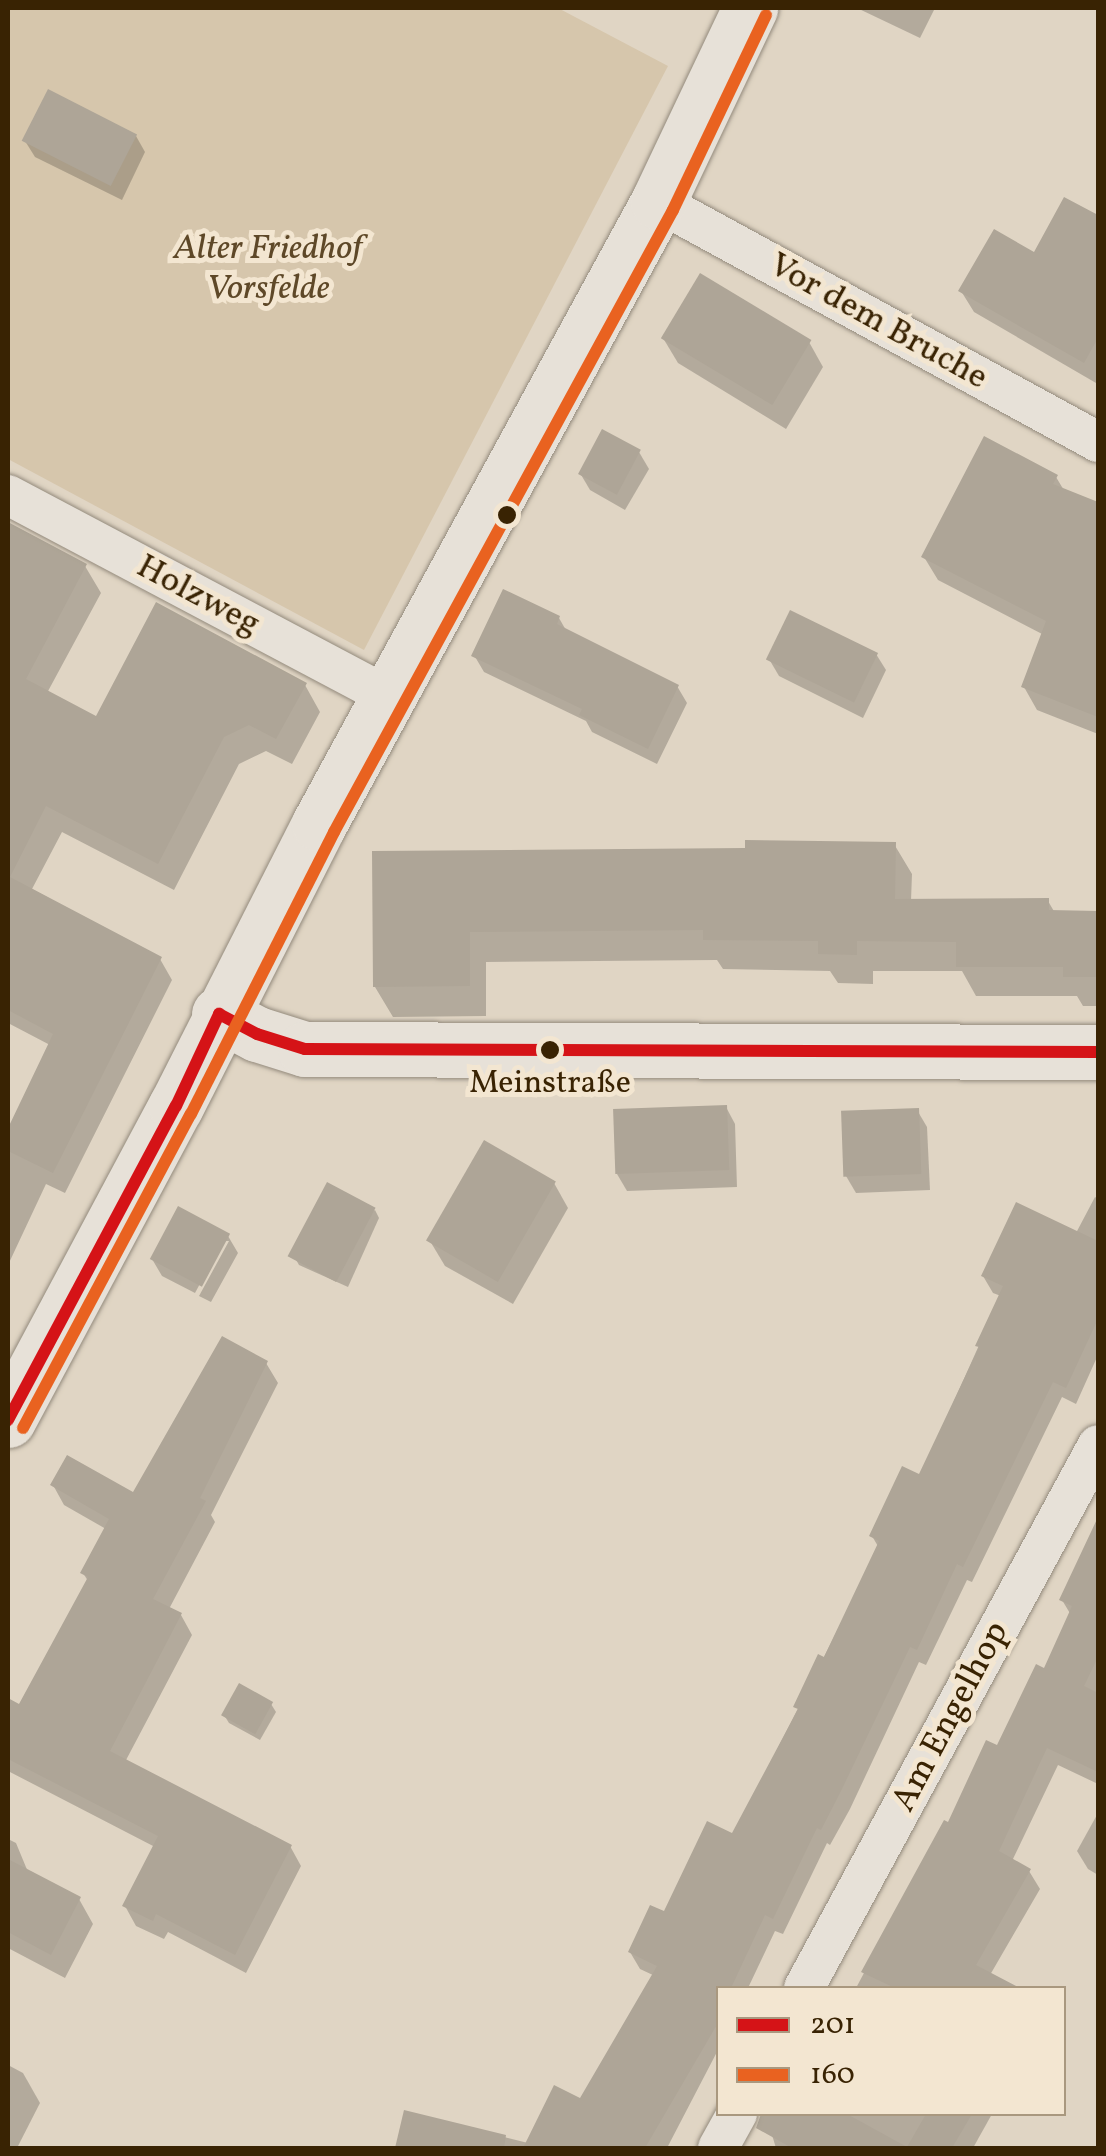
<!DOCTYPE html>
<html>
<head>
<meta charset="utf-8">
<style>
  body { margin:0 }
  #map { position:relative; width:1106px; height:2156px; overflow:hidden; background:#e0d5c4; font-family:Vollkorn,serif }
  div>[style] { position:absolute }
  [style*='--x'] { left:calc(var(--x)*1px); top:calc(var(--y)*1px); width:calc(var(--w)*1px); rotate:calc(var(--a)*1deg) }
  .green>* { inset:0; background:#d6c6ac }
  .shadow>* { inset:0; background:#0003 }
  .building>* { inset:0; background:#aea597; transform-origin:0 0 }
  .roads { filter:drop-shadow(0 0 2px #938a7c) drop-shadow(0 0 2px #938a7c) }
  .street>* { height:40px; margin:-20px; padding:0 20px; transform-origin:20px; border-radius:20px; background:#e7e1d8 }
  .secondary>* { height:55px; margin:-27.5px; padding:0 27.5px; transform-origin:27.5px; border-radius:27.5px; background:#e7e1d8 }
  .bus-1>* { height:12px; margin:-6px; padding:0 6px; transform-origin:6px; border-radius:6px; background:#d51317 }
  .bus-2>* { height:12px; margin:-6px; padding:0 6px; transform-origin:6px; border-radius:6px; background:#e96220 }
  .dots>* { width:28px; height:28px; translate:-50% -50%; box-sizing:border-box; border:5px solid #f3e6d1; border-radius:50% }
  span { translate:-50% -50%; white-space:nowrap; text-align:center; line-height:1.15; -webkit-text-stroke:10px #f3e6d1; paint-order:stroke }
  .bus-label { font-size:32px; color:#392303 }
  .park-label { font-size:35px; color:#5e4828; font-style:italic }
  .street-label { font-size:35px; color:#392303 }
  .frame { position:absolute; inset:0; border:10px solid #392303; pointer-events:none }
  .legend { position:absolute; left:716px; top:1986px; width:350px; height:130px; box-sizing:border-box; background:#f3e6d1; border:2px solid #a9987f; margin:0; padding:12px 18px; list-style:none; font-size:30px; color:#392303 }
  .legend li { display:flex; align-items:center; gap:20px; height:50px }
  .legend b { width:50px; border:2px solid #a9987f }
</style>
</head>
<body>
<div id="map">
  <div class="green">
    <i style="clip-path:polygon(8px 8px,558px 8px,668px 66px,364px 650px,8px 459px)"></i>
  </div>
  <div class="shadow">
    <i style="clip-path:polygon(857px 8px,935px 8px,920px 38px)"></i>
    <i style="clip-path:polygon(136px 136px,145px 152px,122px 200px,35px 157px,25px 141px)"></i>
    <i style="clip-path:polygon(1065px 200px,1098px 217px,1096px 383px,974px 312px,961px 291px,1035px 256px)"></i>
    <i style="clip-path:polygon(663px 338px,809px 342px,823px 367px,786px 429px,678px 363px)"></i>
    <i style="clip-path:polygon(639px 452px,649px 469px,625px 510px,590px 490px,580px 473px)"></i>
    <i style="clip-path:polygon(1056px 477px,1065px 492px,1098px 505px,1098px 734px,1037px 710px,1024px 687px,1044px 635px,938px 580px,924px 557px)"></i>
    <i style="clip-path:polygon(8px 523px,85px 566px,101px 593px,47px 693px,97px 719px,305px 685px,320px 712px,292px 764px,266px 751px,239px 764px,174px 890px,62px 832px,32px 889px,160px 959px,172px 980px,65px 1193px,46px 1184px,8px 1265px,8px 1134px,50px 1045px,8px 1023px,8px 909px,12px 901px,8px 899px)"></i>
    <i style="clip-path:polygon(559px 618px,567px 632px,677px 686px,687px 703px,657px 764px,592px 732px,586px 721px,484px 672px,474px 655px)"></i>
    <i style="clip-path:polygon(876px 654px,886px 670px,863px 718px,779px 676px,769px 659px)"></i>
    <i style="clip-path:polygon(894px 844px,912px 874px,911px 901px,1048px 901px,1055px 913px,1098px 914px,1098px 1006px,1083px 1006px,1077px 996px,976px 996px,962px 971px,873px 971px,873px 984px,838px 983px,830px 971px,723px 969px,717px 960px,486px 962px,486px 1016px,393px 1017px,375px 987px,374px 853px,748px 851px)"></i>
    <i style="clip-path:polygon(726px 1107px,735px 1124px,737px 1187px,627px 1191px,617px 1174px)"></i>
    <i style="clip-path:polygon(917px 1110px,927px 1127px,930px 1190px,856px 1193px,846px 1176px)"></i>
    <i style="clip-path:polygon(554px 1183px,568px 1208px,513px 1304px,445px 1266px,430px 1241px)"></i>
    <i style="clip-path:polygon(1095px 1197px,1098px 1199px,1098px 1355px,1076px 1404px,1062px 1397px,972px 1582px,967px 1580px,926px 1665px,919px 1662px,850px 1809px,830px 1845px,827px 1843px,783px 1934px,775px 1931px,748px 1988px,718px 1988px,718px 2050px,667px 2148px,398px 2148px,406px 2113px,528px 2143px,581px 2101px,655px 1976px,640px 1969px,630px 1952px,733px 1837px,879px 1548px,872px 1536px,920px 1477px,1001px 1296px,993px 1293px,983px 1276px,1076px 1233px)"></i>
    <i style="clip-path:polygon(375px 1210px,379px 1218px,348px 1287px,299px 1265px,295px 1258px)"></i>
    <i style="clip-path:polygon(228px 1236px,238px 1253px,211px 1302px,199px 1296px,229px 1241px,223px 1241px,195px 1293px,162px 1276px,152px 1259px)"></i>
    <i style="clip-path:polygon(266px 1363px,278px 1383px,211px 1515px,215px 1522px,169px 1609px,181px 1615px,192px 1635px,125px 1762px,290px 1846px,301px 1866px,246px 1973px,168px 1932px,164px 1939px,136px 1926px,125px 1906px,155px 1847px,8px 1771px,8px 1725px,88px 1581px,83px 1573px,106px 1529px,64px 1505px,53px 1485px,134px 1496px)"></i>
    <i style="clip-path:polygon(1098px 1550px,1098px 1784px,1058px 1765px,1012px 1861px,1029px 1871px,1040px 1889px,990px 1975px,1015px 1988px,856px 1988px,944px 1823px,949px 1826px,1045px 1671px,1071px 1615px,1062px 1600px)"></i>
    <i style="clip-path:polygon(271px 1704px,276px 1712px,260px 1740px,229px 1723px,224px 1715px)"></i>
    <i style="clip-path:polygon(1098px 1813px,1098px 1875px,1088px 1869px,1077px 1851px)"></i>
    <i style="clip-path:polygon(8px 1839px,16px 1843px,28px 1872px,79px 1899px,93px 1924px,65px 1978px,8px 1948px)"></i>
    <i style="clip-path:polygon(8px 2065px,23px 2073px,40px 2103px,17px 2148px,8px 2148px)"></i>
    <i style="clip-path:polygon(785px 2114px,992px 2114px,973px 2148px,776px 2148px,772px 2135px)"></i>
  </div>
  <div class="building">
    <i style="left:48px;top:89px;width:100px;height:58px;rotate:27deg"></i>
    <i style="clip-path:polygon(1064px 197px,1098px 215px,1098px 338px,1084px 363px,958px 291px,994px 229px,1034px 252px)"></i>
    <i style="left:700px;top:273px;width:130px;height:76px;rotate:31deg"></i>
    <i style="left:602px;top:429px;width:44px;height:51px;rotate:28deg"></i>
    <i style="clip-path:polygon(984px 436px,1058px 475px,1053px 484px,1098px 502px,1098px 717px,1021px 687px,1046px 621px,921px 557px)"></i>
    <i style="clip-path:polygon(8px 522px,87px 564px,26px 679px,96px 716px,156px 602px,307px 683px,276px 739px,249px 725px,224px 737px,158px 864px,46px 806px,10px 877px,162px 957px,53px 1173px,8px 1151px,8px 1128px,53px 1034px,8px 1010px)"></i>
    <i style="clip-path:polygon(503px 589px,560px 616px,557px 624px,679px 685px,648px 749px,579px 715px,582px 709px,471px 656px)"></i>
    <i style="left:790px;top:610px;width:98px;height:55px;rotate:26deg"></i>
    <i style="clip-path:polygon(745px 840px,896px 842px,895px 899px,1049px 898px,1049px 910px,1098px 911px,1098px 977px,1063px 977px,1063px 967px,956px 967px,956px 942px,857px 941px,857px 955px,818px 954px,818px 941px,703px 940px,703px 930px,470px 932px,470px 986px,373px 987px,372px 851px,745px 848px)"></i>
    <i style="left:727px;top:1105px;width:65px;height:114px;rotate:88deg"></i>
    <i style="left:919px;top:1108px;width:66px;height:78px;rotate:88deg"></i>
    <i style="left:484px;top:1140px;width:83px;height:116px;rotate:30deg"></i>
    <i style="left:327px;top:1182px;width:55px;height:84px;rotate:28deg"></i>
    <i style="clip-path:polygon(1016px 1202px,1098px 1241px,1098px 1319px,1066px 1388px,1053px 1382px,963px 1567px,957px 1564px,917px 1650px,910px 1647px,841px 1791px,821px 1830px,817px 1828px,773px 1919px,765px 1915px,731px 1988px,718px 1988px,718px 2023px,645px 2148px,523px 2148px,554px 2085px,580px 2098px,657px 1966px,628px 1952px,650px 1905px,664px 1911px,707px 1821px,732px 1833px,798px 1709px,793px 1707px,818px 1654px,824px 1657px,879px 1541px,869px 1536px,902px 1466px,919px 1474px,979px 1347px,975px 1346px,1003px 1286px,981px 1276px)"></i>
    <i style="left:178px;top:1206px;width:59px;height:60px;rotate:28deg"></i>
    <i style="clip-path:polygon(222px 1336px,268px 1361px,200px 1498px,206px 1501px,153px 1599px,182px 1613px,110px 1751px,292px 1845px,235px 1955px,156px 1914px,153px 1921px,122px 1906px,158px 1836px,8px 1759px,8px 1698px,19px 1704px,88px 1577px,80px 1573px,109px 1519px,50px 1485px,67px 1455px,133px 1492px)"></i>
    <i style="clip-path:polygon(1098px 1517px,1098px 1657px,1084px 1686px,1098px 1693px,1098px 1772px,1047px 1748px,999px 1851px,1031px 1869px,976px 1965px,1020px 1988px,895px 1988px,861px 1972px,944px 1820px,948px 1822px,986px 1740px,997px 1745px,1036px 1664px,1044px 1668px,1072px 1606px,1059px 1600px)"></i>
    <i style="left:239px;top:1683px;width:39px;height:37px;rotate:29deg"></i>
    <i style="clip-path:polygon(8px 1859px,81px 1897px,51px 1955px,8px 1932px)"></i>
    <i style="clip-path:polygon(404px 2110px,506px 2135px,504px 2148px,395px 2148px)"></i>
    <i style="clip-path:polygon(761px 2114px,847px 2114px,907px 2147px,926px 2114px,972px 2114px,952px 2148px,792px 2148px,756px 2128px)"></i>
  </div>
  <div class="roads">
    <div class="street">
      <i style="--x:658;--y:202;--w:501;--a:28.61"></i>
      <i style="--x:8;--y:495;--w:430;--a:27.9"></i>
      <i style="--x:804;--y:1988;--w:617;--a:-61.57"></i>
      <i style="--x:718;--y:2148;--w:39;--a:-61"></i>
    </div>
    <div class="secondary">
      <i style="--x:219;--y:1014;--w:43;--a:27.8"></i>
      <i style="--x:257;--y:1034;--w:50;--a:17.4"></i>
      <i style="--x:305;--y:1049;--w:793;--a:0.22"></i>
      <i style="--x:8;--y:1420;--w:356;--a:-61.9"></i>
      <i style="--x:176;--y:1106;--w:316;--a:-63.1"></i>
      <i style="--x:319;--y:824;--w:708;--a:-61.41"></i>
      <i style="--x:658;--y:202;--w:215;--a:-64.6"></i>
    </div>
  </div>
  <div class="bus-1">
    <i style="--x:219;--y:1014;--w:43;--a:27.8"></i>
    <i style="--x:257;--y:1034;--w:50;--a:17.4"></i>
    <i style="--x:305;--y:1049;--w:793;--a:0.22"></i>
    <i style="--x:8;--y:1420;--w:356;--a:-61.9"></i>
    <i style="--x:176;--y:1106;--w:102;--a:-64.9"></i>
  </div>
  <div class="bus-2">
    <i style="--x:23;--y:1428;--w:356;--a:-61.9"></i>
    <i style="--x:191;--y:1114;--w:316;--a:-63.1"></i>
    <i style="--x:334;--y:832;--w:708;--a:-61.41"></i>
    <i style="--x:673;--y:210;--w:216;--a:-64.5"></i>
  </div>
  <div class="dots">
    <i style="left:507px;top:515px;background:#392303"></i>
    <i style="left:550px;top:1050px;background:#392303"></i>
  </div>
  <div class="bus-label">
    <span style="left:550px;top:1084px">Meinstraße</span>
  </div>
  <div class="park-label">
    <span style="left:268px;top:269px">Alter Friedhof<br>Vorsfelde</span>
  </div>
  <div class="street-label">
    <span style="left:878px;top:322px;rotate:29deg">Vor dem Bruche</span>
    <span style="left:198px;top:596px;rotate:28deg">Holzweg</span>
    <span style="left:951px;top:1717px;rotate:-62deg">Am Engelhop</span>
  </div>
  <div class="frame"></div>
  <ul class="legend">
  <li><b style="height:12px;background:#d51317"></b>201</li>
  <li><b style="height:12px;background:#e96220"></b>160</li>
  </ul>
</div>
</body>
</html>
